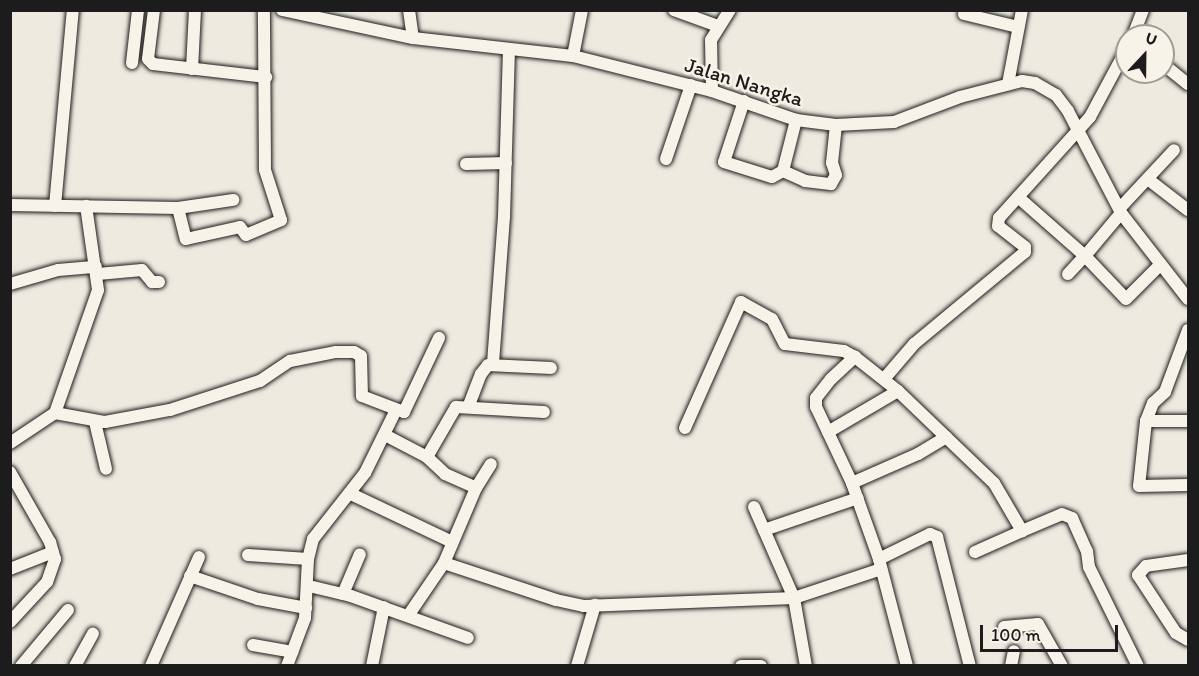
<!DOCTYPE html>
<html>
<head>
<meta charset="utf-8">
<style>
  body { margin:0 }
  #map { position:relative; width:1199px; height:676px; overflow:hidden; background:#eeeae0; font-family:Itim,sans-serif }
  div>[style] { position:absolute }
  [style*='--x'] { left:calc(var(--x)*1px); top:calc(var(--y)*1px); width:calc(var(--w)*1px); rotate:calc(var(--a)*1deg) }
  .roads { filter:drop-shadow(0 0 2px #1c1c1c) drop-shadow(0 0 2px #1c1c1c) }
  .minor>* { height:12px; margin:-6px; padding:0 6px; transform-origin:6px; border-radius:6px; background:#f7f3e8 }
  span { translate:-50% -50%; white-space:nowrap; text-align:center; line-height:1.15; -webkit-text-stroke:5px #f7f3e8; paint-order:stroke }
  .street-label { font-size:21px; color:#1c1c1c }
  .frame { position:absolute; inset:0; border:12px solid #1c1c1c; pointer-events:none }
  .north { position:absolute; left:1115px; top:24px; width:60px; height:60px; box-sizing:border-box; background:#f7f3e8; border:2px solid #9f9d96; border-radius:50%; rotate:22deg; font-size:16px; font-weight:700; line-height:24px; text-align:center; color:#1c1c1c }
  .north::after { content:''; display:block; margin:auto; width:21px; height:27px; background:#1c1c1c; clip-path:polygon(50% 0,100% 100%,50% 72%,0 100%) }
  .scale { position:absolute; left:980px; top:625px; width:138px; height:27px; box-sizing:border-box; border:3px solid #1c1c1c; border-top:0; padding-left:8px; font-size:18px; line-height:21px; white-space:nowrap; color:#1c1c1c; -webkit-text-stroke:4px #f7f3e8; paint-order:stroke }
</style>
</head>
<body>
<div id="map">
  <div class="roads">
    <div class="minor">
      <i style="--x:154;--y:10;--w:49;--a:97"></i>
      <i style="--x:148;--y:59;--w:7;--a:45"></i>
      <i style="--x:153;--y:64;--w:114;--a:6.6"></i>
      <i style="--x:282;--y:10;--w:134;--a:12.1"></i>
      <i style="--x:413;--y:38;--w:161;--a:6.4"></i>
      <i style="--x:573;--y:56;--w:143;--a:14.1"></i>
      <i style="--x:712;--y:91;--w:89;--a:19"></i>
      <i style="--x:796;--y:120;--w:40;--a:7.1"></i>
      <i style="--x:836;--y:125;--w:58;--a:-3"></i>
      <i style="--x:894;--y:122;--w:71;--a:-20.7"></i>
      <i style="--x:960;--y:97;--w:64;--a:-14.5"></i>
      <i style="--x:1022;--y:81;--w:13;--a:9"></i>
      <i style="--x:1035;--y:83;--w:24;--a:30"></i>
      <i style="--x:1056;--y:95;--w:20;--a:53"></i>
      <i style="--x:1068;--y:111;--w:115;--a:62.5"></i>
      <i style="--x:1121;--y:213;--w:109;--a:52.1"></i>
      <i style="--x:409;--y:10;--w:28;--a:82"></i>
      <i style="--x:674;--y:10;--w:47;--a:20"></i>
      <i style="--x:964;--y:14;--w:56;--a:13.5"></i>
      <i style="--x:1133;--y:36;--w:28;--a:-69"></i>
      <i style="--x:573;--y:56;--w:47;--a:-78.9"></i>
      <i style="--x:132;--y:63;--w:53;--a:-83.5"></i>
      <i style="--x:1163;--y:64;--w:32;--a:39"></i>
      <i style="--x:192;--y:69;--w:59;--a:-87.1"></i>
      <i style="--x:1008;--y:84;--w:75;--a:-79.3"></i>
      <i style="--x:712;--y:91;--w:51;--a:-91.1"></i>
      <i style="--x:711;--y:40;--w:36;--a:-58"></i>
      <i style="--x:744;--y:101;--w:64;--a:108.2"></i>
      <i style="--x:724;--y:162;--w:50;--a:17.4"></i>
      <i style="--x:772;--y:177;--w:13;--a:-29"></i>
      <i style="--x:783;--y:171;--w:24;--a:24"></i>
      <i style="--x:805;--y:181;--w:26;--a:7"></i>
      <i style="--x:831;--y:184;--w:10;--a:-61"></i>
      <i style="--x:836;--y:175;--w:13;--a:-108"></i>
      <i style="--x:832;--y:163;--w:38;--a:-84"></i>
      <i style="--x:666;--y:159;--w:78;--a:-71.3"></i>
      <i style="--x:466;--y:164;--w:40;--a:-1.4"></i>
      <i style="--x:783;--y:171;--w:53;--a:-75.7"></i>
      <i style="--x:1149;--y:180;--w:49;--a:37.6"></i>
      <i style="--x:1018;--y:197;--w:89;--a:41.4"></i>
      <i style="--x:1085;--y:256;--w:56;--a:-50.1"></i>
      <i style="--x:10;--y:205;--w:168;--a:1"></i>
      <i style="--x:178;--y:208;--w:32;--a:76"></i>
      <i style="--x:186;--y:239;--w:55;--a:-12.5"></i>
      <i style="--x:240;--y:227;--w:10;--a:53"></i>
      <i style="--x:246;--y:235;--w:38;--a:-23"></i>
      <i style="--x:281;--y:220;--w:52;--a:-107.7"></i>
      <i style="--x:265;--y:170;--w:160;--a:-90.4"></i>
      <i style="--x:55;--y:206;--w:197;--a:-84.8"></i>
      <i style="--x:178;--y:208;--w:56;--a:-8.3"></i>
      <i style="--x:1120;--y:208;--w:79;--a:-47"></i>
      <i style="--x:98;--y:274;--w:44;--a:-5.2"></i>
      <i style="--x:142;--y:270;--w:16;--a:50"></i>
      <i style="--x:152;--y:282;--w:7;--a:0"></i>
      <i style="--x:1068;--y:274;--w:25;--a:-47"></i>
      <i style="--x:1085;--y:256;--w:59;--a:46.4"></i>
      <i style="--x:1126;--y:299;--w:49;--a:-45"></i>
      <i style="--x:10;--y:284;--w:50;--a:-16.3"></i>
      <i style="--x:58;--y:270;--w:38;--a:-5"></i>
      <i style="--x:1188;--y:330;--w:66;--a:110.4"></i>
      <i style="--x:1165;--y:392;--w:16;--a:137"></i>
      <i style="--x:1153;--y:403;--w:19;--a:111"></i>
      <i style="--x:1146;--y:421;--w:65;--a:96.1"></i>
      <i style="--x:1139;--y:486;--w:49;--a:-1.2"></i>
      <i style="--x:493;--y:363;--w:146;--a:-85.7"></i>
      <i style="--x:504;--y:217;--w:166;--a:-88.3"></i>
      <i style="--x:884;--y:379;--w:46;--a:-49.4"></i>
      <i style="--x:914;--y:344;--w:144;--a:-39.7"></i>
      <i style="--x:1025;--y:252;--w:5;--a:-90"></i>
      <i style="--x:1025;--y:247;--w:34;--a:-142"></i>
      <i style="--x:998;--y:226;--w:8;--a:-83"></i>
      <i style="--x:999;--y:218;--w:136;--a:-48"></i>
      <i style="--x:1090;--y:117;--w:78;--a:-61.8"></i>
      <i style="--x:469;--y:405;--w:33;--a:-69"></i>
      <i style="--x:481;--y:374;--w:11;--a:-52"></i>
      <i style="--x:488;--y:365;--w:63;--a:2.7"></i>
      <i style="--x:55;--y:413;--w:130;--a:-70.7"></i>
      <i style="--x:98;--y:290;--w:85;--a:-98.1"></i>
      <i style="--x:1146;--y:421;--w:42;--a:0"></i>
      <i style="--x:95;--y:422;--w:48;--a:76.8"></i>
      <i style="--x:685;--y:428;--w:138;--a:-66"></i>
      <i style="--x:741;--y:302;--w:35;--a:29"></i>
      <i style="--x:772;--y:319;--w:28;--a:63"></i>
      <i style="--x:785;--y:344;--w:59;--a:6.8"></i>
      <i style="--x:844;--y:351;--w:13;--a:29"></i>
      <i style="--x:828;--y:432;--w:81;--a:-30.4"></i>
      <i style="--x:385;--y:435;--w:47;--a:27.6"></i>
      <i style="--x:427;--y:457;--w:25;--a:43"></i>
      <i style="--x:445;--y:474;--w:34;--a:24"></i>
      <i style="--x:476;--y:488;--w:82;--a:113.1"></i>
      <i style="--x:444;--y:563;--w:64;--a:124.2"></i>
      <i style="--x:10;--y:443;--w:54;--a:-33.7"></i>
      <i style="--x:55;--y:413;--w:51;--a:10.2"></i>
      <i style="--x:105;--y:422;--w:66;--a:-10.5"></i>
      <i style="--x:170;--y:410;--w:95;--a:-17.9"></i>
      <i style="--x:260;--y:381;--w:36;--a:-34"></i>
      <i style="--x:290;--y:361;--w:47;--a:-11.1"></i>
      <i style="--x:336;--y:352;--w:18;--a:0"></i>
      <i style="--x:354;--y:352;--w:8;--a:30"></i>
      <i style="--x:361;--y:356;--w:40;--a:88.6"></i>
      <i style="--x:362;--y:396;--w:45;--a:20.9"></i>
      <i style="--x:404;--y:412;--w:82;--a:-64.7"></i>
      <i style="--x:427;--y:457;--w:58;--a:-59.9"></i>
      <i style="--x:456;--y:407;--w:88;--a:3.3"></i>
      <i style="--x:10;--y:472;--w:81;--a:60.3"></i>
      <i style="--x:50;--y:542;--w:18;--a:74"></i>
      <i style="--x:55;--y:559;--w:24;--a:109"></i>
      <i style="--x:47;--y:582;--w:54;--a:132.8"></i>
      <i style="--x:852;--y:483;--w:72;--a:-23.7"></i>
      <i style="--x:918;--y:454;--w:33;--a:-31"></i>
      <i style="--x:476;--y:488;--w:28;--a:-58"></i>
      <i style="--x:351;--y:494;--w:112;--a:25.4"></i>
      <i style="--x:754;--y:507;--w:99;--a:66.3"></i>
      <i style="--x:794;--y:598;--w:69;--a:80"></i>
      <i style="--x:764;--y:530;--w:99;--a:-18.8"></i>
      <i style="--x:975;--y:552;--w:51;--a:-24.1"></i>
      <i style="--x:248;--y:555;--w:60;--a:3.8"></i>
      <i style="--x:879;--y:559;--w:57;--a:-26.1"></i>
      <i style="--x:930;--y:534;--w:8;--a:23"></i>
      <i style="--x:937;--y:537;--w:133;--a:75.7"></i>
      <i style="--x:1188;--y:560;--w:42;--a:171.9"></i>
      <i style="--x:1146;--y:566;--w:12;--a:132"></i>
      <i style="--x:1138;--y:575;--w:69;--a:56.8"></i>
      <i style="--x:1176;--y:633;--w:14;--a:30"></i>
      <i style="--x:444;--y:563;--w:118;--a:18.3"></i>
      <i style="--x:556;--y:600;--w:29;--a:12"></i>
      <i style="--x:584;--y:606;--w:210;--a:-2.2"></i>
      <i style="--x:794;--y:598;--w:92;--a:-18.4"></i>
      <i style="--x:10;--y:569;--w:46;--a:-21.6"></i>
      <i style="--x:190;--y:576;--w:72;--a:18.7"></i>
      <i style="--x:258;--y:599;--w:49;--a:10.6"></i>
      <i style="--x:309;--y:586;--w:43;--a:13.4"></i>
      <i style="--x:351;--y:596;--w:124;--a:19.7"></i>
      <i style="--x:343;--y:594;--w:43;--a:-67"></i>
      <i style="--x:1004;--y:627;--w:34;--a:-5"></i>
      <i style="--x:1038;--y:624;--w:48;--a:60.3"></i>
      <i style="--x:253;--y:645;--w:40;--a:10"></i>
      <i style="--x:21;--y:666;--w:73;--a:-50"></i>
      <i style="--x:75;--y:666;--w:37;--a:-61"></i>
      <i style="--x:151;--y:666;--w:119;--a:-66.2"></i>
      <i style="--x:287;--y:666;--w:51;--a:-69.4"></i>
      <i style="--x:305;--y:618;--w:59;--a:-87.1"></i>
      <i style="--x:308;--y:559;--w:21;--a:-76"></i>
      <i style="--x:313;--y:539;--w:84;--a:-51.8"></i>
      <i style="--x:365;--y:473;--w:70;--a:-63.8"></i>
      <i style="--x:372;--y:666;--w:60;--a:-78.5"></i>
      <i style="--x:577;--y:666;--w:64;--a:-73.6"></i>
      <i style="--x:741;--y:666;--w:20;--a:0"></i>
      <i style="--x:907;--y:666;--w:111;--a:-104.7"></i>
      <i style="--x:879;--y:559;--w:81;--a:-109.6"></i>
      <i style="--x:852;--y:483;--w:84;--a:-115.3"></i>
      <i style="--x:816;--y:407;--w:9;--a:-90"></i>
      <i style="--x:816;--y:398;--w:24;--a:-52"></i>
      <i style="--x:831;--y:379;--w:33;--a:-43"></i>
      <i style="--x:855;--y:357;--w:55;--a:38.3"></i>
      <i style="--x:898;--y:391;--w:133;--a:43.8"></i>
      <i style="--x:994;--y:483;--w:56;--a:59.7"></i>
      <i style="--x:1022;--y:531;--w:43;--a:-23"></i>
      <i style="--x:1062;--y:514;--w:11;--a:22"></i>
      <i style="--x:1072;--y:518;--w:36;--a:66"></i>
      <i style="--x:1087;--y:551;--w:16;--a:83"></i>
      <i style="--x:1089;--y:567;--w:110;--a:63.7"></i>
      <i style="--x:1011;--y:666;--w:15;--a:-79"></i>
    </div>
  </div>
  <div class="street-label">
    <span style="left:744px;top:82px;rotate:17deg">Jalan Nangka</span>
  </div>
  <div class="frame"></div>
  <div class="north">U</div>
  <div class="scale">100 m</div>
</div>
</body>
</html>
